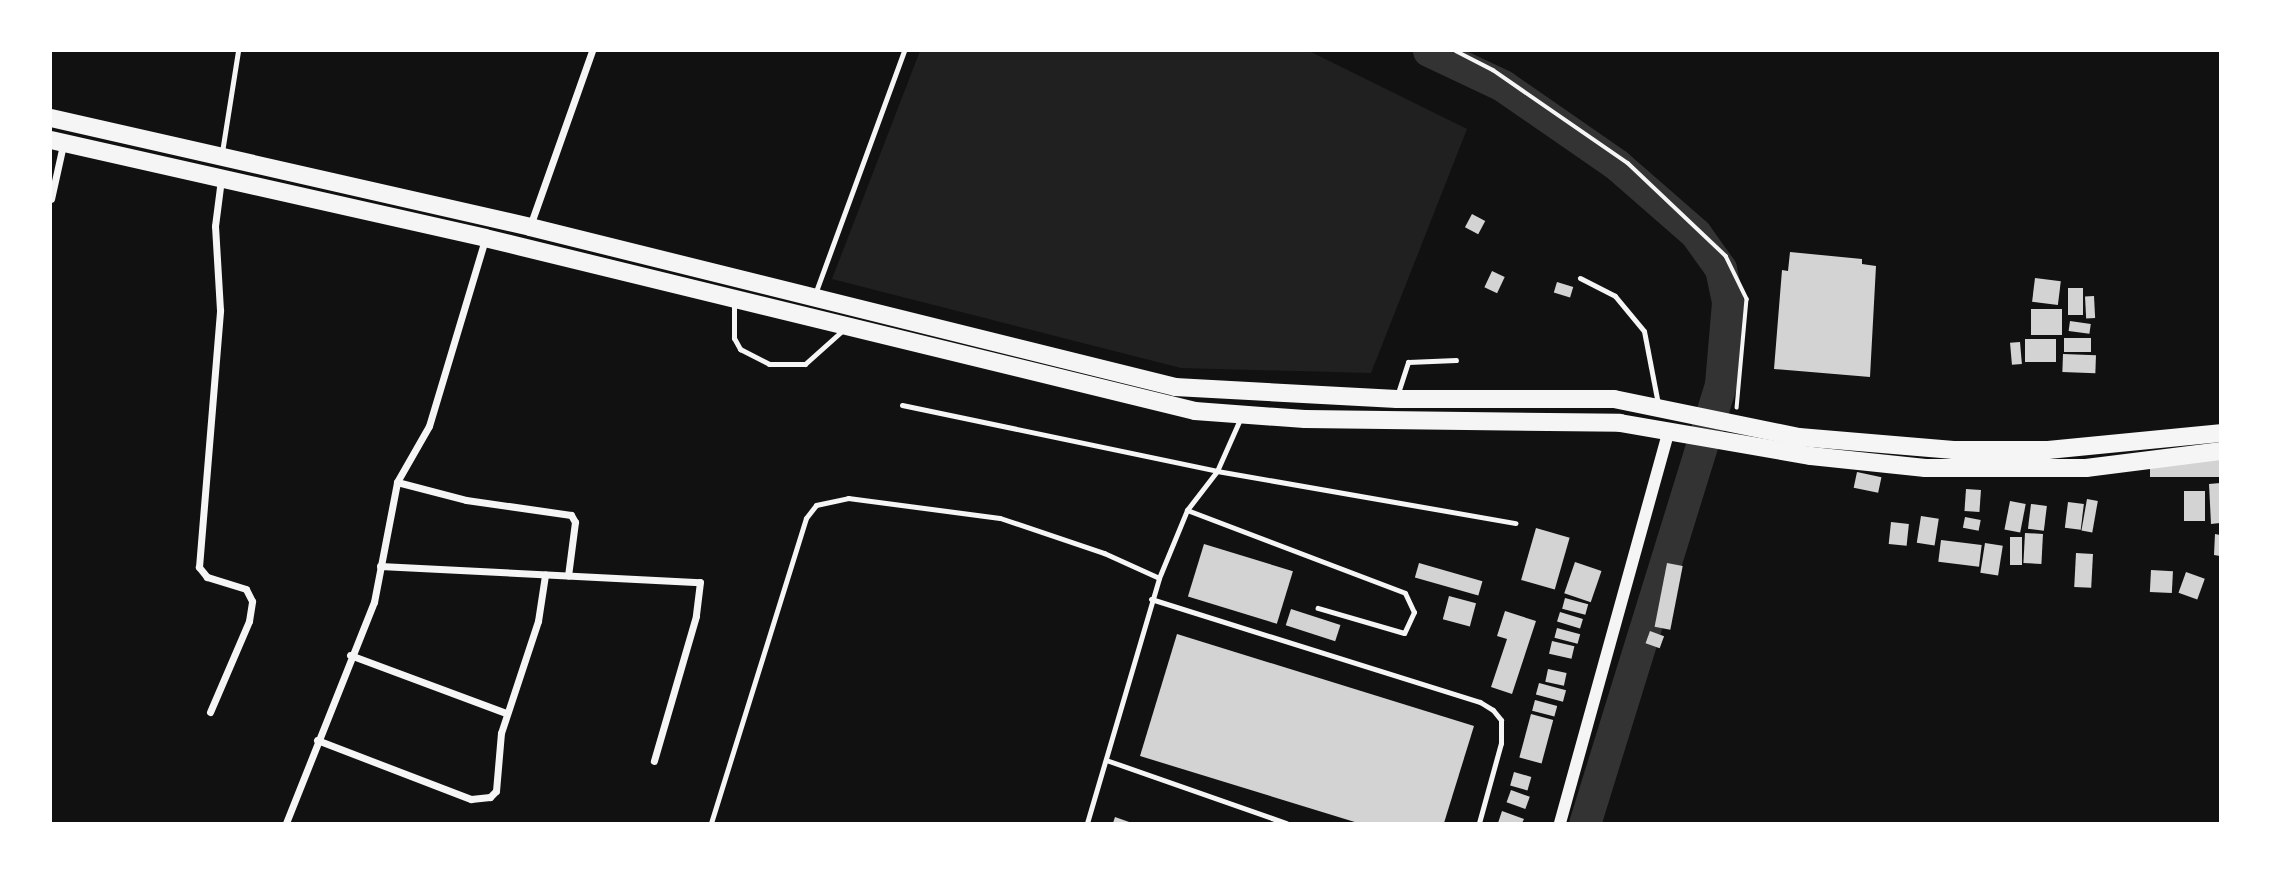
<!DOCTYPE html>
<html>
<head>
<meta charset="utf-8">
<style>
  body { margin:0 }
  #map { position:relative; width:2271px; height:874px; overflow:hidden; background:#111; font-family:Poppins,sans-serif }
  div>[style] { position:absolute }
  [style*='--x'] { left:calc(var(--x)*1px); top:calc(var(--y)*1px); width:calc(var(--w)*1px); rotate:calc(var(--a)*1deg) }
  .green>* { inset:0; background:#202020 }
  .river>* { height:32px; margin:-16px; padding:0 16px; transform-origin:16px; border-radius:16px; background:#333 }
  .building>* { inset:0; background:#d3d3d3; transform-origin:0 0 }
  .path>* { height:3.5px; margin:-1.75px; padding:0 1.75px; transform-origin:1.75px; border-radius:1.75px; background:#f5f5f5 }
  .service>* { height:5px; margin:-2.5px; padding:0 2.5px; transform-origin:2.5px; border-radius:2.5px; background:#f5f5f5 }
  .minor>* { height:7px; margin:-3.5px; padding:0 3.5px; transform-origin:3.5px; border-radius:3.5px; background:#f5f5f5 }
  .tertiary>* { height:12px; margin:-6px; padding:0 6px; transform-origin:6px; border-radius:6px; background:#f5f5f5 }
  .trunk>* { height:18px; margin:-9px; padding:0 9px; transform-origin:9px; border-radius:9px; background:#f5f5f5 }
  span { translate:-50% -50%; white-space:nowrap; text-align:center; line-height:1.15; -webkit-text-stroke:7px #fff; paint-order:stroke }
  .frame { position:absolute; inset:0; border:52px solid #fff; pointer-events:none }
</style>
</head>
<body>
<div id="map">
  <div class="green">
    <i style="clip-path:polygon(920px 51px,1309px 51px,1467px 129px,1371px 373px,1181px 368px,832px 279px)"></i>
  </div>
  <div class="river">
    <i style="--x:1429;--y:51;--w:82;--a:25.3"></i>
    <i style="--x:1503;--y:86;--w:139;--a:34.7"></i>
    <i style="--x:1617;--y:165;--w:105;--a:41.1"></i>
    <i style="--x:1696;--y:234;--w:43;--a:54.5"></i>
    <i style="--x:1721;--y:269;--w:35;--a:78"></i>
    <i style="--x:1728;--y:303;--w:82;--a:94.9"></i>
    <i style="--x:1721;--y:385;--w:459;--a:107.2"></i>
  </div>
  <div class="building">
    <i style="left:1472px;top:214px;width:15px;height:15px;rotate:28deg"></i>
    <i style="clip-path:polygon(1790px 252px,1862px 259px,1862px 264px,1876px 266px,1870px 377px,1774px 369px,1782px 270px,1788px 271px)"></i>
    <i style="left:1492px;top:271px;width:14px;height:18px;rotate:25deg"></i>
    <i style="left:2035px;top:278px;width:26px;height:24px;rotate:7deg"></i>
    <i style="left:1557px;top:282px;width:17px;height:11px;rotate:17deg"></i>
    <i style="left:2068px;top:288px;width:15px;height:27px"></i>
    <i style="left:2094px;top:296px;width:22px;height:9px;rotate:87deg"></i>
    <i style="left:2031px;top:309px;width:31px;height:26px"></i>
    <i style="left:2070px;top:321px;width:21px;height:10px;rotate:8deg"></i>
    <i style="left:2091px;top:338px;width:14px;height:27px;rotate:90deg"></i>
    <i style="left:2025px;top:339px;width:31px;height:23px"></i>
    <i style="left:2020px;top:342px;width:22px;height:10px;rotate:85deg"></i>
    <i style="left:2063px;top:354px;width:33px;height:18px;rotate:2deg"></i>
    <i style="left:2220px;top:456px;width:21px;height:70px;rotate:90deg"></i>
    <i style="left:1857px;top:472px;width:25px;height:16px;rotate:12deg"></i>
    <i style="clip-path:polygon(2220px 483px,2220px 523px,2211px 524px,2209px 484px)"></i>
    <i style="left:1966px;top:489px;width:15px;height:22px;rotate:4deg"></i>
    <i style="left:2184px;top:491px;width:21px;height:30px"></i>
    <i style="left:2087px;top:499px;width:11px;height:32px;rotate:10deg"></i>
    <i style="left:2010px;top:501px;width:16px;height:29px;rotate:11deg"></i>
    <i style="left:2068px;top:502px;width:16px;height:26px;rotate:7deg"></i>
    <i style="left:2031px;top:504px;width:16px;height:25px;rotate:7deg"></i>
    <i style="left:1921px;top:516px;width:18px;height:27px;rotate:9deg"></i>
    <i style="left:1965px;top:517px;width:16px;height:11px;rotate:11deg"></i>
    <i style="left:1891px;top:522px;width:18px;height:22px;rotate:6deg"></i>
    <i style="left:1536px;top:528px;width:35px;height:54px;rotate:16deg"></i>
    <i style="left:2025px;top:533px;width:18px;height:30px;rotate:3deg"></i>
    <i style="clip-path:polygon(2215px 534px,2220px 535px,2220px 556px,2214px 555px)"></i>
    <i style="left:2010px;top:537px;width:12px;height:28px"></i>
    <i style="left:1941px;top:540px;width:41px;height:22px;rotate:7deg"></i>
    <i style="left:1985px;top:543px;width:18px;height:30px;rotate:9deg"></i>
    <i style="left:1204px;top:544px;width:93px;height:55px;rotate:17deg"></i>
    <i style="left:2076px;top:553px;width:17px;height:34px;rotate:3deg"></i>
    <i style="left:1575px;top:562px;width:28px;height:33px;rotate:19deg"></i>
    <i style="left:1419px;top:563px;width:66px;height:15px;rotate:16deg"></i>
    <i style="left:1667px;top:563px;width:16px;height:65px;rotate:11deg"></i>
    <i style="left:2151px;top:570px;width:22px;height:22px;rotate:3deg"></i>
    <i style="left:2186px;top:572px;width:20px;height:22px;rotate:20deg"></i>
    <i style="left:1449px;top:596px;width:28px;height:24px;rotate:15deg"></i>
    <i style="left:1565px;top:598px;width:24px;height:11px;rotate:15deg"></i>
    <i style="left:1291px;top:609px;width:52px;height:17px;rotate:18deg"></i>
    <i style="clip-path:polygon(1505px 611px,1536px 621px,1512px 694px,1491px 687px,1507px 639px,1497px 636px)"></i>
    <i style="left:1560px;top:612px;width:24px;height:10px;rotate:17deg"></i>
    <i style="left:1557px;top:628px;width:24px;height:10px;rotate:15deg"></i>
    <i style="left:1650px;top:631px;width:15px;height:13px;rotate:20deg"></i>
    <i style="clip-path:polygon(1177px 634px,1474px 726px,1444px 823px,1358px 823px,1140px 756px)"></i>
    <i style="left:1552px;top:641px;width:23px;height:13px;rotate:13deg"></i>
    <i style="left:1548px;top:669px;width:19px;height:13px;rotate:12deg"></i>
    <i style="left:1539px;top:683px;width:28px;height:12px;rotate:15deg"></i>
    <i style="left:1535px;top:700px;width:23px;height:11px;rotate:15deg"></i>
    <i style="left:1531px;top:714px;width:23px;height:45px;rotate:15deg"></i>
    <i style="left:1514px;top:772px;width:18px;height:14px;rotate:16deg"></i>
    <i style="left:1511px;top:790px;width:20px;height:13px;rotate:20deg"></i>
    <i style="clip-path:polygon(1502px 811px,1524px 819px,1522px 823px,1498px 823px)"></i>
    <i style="clip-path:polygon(1115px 817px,1132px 823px,1113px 823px)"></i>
  </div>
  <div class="path">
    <i style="--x:1456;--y:51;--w:42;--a:27.2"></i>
    <i style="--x:1493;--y:70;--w:164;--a:34.6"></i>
    <i style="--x:1628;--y:163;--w:135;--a:43.5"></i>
    <i style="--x:1726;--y:256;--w:48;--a:64"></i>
    <i style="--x:1747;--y:299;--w:109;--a:95.2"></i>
  </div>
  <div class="service">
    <i style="--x:222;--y:152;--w:102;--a:-81"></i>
    <i style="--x:1580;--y:278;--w:39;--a:27"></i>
    <i style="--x:1615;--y:296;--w:45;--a:50.4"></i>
    <i style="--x:1644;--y:331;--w:74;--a:79.1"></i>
    <i style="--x:815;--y:294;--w:259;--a:-69.9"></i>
    <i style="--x:734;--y:302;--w:36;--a:90"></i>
    <i style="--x:734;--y:338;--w:13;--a:61"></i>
    <i style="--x:740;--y:349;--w:33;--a:27"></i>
    <i style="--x:769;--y:364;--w:36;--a:0"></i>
    <i style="--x:805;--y:364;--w:51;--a:-41.8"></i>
    <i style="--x:1397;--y:396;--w:36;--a:-72"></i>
    <i style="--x:1408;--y:362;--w:48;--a:-2.4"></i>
    <i style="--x:902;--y:405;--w:322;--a:11.8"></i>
    <i style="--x:1217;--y:471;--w:303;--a:9.9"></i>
    <i style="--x:1187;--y:510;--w:233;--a:20.8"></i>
    <i style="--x:1405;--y:593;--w:21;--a:65"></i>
    <i style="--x:1414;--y:612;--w:23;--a:115"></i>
    <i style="--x:1404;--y:633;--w:90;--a:-163.8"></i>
    <i style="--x:1151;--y:599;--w:345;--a:17.4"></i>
    <i style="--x:1480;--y:702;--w:15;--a:32"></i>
    <i style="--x:1493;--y:710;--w:13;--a:51"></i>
    <i style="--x:1501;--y:720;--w:23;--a:90"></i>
    <i style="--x:1501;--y:743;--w:83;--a:105.4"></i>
    <i style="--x:1106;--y:760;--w:191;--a:19.3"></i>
    <i style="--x:711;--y:823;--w:319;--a:-72.7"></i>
    <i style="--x:806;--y:518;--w:16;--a:-52"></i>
    <i style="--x:816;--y:505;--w:33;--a:-12"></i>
    <i style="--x:848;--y:498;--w:153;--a:7.5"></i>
    <i style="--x:1000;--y:518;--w:110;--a:18.6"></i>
    <i style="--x:1104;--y:553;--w:60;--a:24.4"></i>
    <i style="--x:1087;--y:823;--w:255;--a:-73.6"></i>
    <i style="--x:1159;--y:578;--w:74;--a:-67.6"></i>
    <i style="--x:1187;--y:510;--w:49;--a:-52.4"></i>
    <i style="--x:1217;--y:471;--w:59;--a:-66"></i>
  </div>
  <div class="minor">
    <i style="--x:51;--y:199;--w:55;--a:-77.5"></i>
    <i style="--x:530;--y:226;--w:186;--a:-70.5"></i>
    <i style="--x:397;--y:482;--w:71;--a:14.6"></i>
    <i style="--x:466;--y:500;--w:106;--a:8.1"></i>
    <i style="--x:571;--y:515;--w:8;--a:60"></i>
    <i style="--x:575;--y:522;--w:54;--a:97.4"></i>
    <i style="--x:380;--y:566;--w:320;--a:2.9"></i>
    <i style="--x:700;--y:582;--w:34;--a:97"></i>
    <i style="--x:696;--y:616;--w:151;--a:106.2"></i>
    <i style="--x:350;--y:655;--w:166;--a:20.4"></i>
    <i style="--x:210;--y:712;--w:99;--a:-66.8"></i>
    <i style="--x:249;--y:621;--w:20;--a:-81"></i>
    <i style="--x:252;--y:601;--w:13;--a:-117"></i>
    <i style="--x:246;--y:589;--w:41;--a:-162.9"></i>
    <i style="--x:207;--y:577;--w:13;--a:-129"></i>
    <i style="--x:199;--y:567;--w:258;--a:-85.3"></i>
    <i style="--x:220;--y:310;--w:84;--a:-93.4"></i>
    <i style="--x:215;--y:226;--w:47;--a:-82.7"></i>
    <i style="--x:317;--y:740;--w:165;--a:21"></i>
    <i style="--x:471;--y:799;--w:19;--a:-6"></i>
    <i style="--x:490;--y:797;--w:8;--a:-45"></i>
    <i style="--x:496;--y:791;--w:58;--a:-85.1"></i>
    <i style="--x:501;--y:733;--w:118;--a:-71.7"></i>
    <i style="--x:538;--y:621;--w:47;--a:-81.3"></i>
    <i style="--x:286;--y:823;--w:238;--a:-68.3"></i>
    <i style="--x:374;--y:602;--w:122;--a:-79.1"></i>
    <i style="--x:397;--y:482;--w:64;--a:-60.3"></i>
    <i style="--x:429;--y:426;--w:195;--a:-73.3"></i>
  </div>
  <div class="tertiary">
    <i style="--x:1560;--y:823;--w:407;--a:-74.5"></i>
  </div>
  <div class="trunk">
    <i style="--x:51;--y:118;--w:491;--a:12.8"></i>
    <i style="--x:530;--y:227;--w:665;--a:13.93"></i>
    <i style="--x:1175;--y:387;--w:222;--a:3.1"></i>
    <i style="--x:1397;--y:399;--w:217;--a:0"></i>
    <i style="--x:1614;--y:399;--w:189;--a:11.6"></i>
    <i style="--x:1799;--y:437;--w:155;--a:4.8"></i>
    <i style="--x:1953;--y:450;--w:95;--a:0"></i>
    <i style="--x:2048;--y:450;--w:173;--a:-5.6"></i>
    <i style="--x:51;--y:140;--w:445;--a:12.7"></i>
    <i style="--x:485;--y:238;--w:731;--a:13.69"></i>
    <i style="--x:1195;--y:411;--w:110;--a:4.2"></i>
    <i style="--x:1305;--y:419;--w:315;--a:0.7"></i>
    <i style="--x:1620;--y:423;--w:194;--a:9.8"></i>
    <i style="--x:1811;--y:456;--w:115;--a:6"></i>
    <i style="--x:1925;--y:468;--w:161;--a:0"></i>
    <i style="--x:2086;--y:468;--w:135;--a:-7.2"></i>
  </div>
  <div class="frame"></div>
</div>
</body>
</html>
